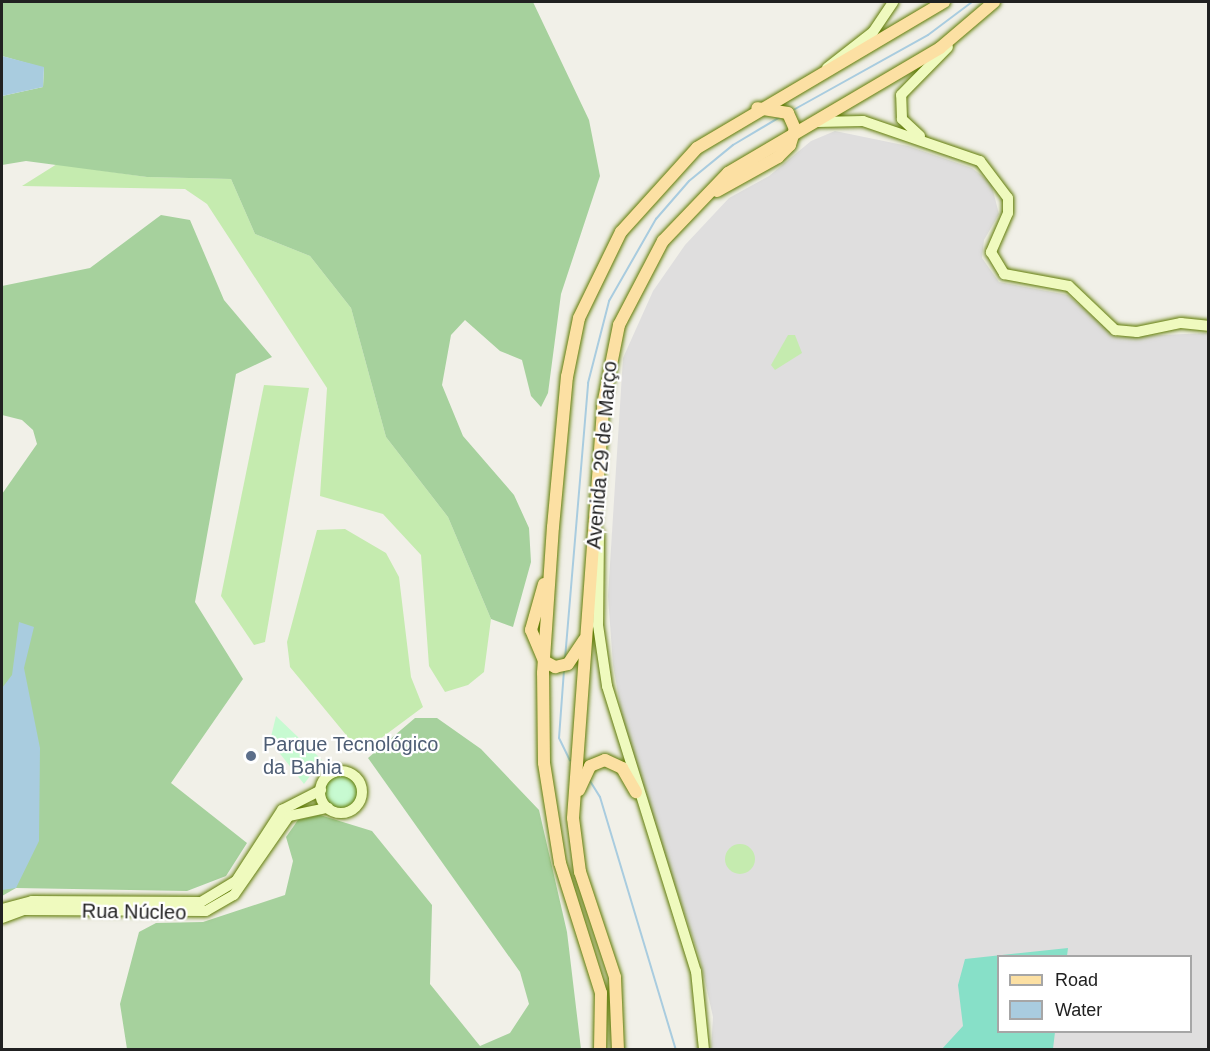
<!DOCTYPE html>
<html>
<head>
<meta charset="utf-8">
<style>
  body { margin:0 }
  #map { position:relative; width:1210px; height:1051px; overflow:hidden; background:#f1f0e8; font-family:Helvetica,sans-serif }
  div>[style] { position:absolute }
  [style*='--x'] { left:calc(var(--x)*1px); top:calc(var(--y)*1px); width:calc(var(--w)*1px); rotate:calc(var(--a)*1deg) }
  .residential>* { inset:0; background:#dfdede }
  .grass>* { inset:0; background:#c5ebaf }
  .round { border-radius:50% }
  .forest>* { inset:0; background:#a6d19d }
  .park>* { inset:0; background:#c7fad1 }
  .pitch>* { inset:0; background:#87e0c8 }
  .water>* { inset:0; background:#a9ccdf }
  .stream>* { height:2px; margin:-1px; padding:0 1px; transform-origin:1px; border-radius:1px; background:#a9ccdf }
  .roads { filter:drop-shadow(0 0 2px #607c05) drop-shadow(0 0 2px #607c05) }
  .secondary>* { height:10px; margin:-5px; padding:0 5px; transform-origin:5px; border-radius:5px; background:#effabe }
  .secondary>.ring { margin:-5px; padding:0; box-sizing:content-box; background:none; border:10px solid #effabe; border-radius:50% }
  .primary>* { height:12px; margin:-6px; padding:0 6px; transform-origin:6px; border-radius:6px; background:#fce0a3 }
  .dots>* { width:16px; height:16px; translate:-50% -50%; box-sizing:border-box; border:3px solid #fff; border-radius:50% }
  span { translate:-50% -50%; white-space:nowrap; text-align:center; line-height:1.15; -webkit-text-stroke:4.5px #fff; paint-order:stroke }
  .street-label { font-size:20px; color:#212121 }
  .service-label { font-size:20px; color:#4e5e75 }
  .left { translate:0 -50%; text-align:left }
  .frame { position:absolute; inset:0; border:3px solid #212121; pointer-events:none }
  .legend { position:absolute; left:997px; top:955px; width:195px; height:78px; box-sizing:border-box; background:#fff; border:2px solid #a6a6a6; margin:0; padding:8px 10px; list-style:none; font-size:18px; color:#212121 }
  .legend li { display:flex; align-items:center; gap:12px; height:30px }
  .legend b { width:30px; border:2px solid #a6a6a6 }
</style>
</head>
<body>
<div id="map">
  <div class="residential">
    <i style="clip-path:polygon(evenodd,835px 131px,908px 146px,972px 168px,991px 183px,999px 214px,984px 240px,982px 258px,999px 282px,1068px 295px,1116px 337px,1208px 333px,1208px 1049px,711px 1049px,713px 1017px,700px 959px,627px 744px,613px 665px,608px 596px,623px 358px,653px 291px,685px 245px,729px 198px,769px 176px,811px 141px,835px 131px,998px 956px,1190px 956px,1190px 1032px,998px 1032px,998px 956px)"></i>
  </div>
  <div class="grass">
    <i style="clip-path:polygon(57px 164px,147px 177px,231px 179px,255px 234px,310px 256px,351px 308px,386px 437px,448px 517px,491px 619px,484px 672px,468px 685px,445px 692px,429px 666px,421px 555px,383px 514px,320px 496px,327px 388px,207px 204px,185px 189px,22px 186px)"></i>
    <i style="clip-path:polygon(788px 335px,795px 335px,802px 353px,775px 370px,771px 365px)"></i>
    <i style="clip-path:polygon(264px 385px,309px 388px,265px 642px,254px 645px,221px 596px)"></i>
    <i style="clip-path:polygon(345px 529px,386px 553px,399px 577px,411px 677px,423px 707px,361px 753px,290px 667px,287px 642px,317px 530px)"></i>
    <i class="round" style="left:725px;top:844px;width:30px;height:30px"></i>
  </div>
  <div class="forest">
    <i style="clip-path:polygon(2px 2px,533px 2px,589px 120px,600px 176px,561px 294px,548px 393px,541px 407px,531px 396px,522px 360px,500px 351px,465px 320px,451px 335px,442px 385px,463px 436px,514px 495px,529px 528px,531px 562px,513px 627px,491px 619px,448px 517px,386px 437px,351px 308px,310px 256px,255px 234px,231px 179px,147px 177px,26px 161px,2px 165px,2px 96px,43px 87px,44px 68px,2px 56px)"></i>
    <i style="clip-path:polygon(161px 215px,190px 220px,224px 300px,272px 357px,236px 374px,195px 602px,243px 679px,171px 783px,247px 843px,226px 876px,187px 891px,16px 888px,2px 896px,2px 494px,37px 444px,33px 430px,22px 420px,2px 415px,2px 286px,90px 268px)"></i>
    <i style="clip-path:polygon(415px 718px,437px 718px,481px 749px,539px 810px,567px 932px,581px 1049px,127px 1049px,120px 1004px,139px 932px,156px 923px,203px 922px,285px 895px,293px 861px,286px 837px,298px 820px,320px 815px,372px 831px,432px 905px,430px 984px,480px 1046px,510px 1033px,529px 1004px,520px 972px,368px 758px)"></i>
  </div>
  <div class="park">
    <i style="clip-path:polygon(276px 716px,322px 760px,304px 784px,270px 741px)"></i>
    <i class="round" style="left:325px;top:775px;width:34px;height:34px"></i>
  </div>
  <div class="pitch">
    <i style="clip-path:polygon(1068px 948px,1067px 956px,998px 956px,998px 1032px,1055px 1032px,1053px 1049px,941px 1050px,963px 1026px,958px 985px,965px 959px)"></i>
  </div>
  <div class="water">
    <i style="clip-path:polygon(2px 56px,44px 67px,43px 87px,2px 96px)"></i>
    <i style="clip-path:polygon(19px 622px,34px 627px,24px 668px,40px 748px,39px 841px,16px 888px,2px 890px,2px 688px,12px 675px)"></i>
  </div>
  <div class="stream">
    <i style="--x:795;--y:109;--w:152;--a:-29.1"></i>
    <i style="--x:928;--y:35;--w:55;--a:-36.9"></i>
    <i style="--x:565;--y:659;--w:277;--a:-85.2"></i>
    <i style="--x:588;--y:383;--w:85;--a:-75.6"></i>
    <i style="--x:609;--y:301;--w:95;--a:-60.2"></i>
    <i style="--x:656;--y:219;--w:50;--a:-49"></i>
    <i style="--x:689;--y:181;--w:57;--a:-39.3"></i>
    <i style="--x:733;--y:145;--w:55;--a:-30.8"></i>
    <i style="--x:564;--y:670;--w:68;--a:94.2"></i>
    <i style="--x:559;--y:738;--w:25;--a:64"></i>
    <i style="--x:590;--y:781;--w:19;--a:58"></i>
    <i style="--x:600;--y:797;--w:264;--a:73.3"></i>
  </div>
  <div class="roads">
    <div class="secondary">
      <i style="--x:827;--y:68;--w:58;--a:-38"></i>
      <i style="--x:873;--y:32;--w:36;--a:-56"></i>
      <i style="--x:817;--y:122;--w:46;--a:-1.2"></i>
      <i style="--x:863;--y:121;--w:124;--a:18.9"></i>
      <i style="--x:980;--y:161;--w:46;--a:52.9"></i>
      <i style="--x:1008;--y:198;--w:15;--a:90"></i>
      <i style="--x:1008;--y:213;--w:43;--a:113.6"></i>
      <i style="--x:991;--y:252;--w:26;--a:59"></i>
      <i style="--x:1004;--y:274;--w:66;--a:10.5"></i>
      <i style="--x:1069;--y:286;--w:64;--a:43.7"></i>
      <i style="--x:1115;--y:330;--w:22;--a:5"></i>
      <i style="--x:1137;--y:332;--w:45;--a:-11.6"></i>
      <i style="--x:1181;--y:323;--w:27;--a:6"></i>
      <i style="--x:920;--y:136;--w:25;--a:-137"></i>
      <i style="--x:902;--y:119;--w:24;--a:-92"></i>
      <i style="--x:901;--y:95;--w:67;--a:-45.6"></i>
      <i style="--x:599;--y:534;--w:91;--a:90.6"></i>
      <i style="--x:598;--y:625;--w:62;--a:81.6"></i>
      <i style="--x:607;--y:686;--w:299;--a:72.7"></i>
      <i style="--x:696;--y:971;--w:79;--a:84.2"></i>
      <i class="ring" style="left:320px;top:771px;width:32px;height:32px"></i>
      <i style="--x:2;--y:909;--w:31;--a:-15"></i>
      <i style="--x:32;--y:901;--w:169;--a:0.3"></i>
      <i style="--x:201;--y:902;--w:41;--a:-31"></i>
      <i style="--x:236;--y:881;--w:85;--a:-57.1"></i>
      <i style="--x:282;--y:810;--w:44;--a:-27.1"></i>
      <i style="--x:2;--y:918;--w:23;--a:-20"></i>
      <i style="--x:24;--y:910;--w:182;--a:0.3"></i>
      <i style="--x:206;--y:911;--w:32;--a:-30"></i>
      <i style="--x:234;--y:895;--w:96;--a:-55.2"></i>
      <i style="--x:289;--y:816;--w:40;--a:-12"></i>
    </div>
    <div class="primary">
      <i style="--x:717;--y:191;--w:70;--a:-29.1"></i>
      <i style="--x:778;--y:157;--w:17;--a:-45"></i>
      <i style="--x:790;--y:145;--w:17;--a:-73"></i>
      <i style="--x:795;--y:129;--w:17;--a:-114"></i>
      <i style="--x:788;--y:113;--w:31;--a:-171"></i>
      <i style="--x:544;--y:584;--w:48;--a:105.8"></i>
      <i style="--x:531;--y:630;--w:34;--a:67"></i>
      <i style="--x:544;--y:661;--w:13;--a:29"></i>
      <i style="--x:555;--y:667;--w:13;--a:-13"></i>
      <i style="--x:568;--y:664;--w:29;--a:-56"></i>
      <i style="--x:579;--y:790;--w:26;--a:-65"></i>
      <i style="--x:590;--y:766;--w:16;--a:-22"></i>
      <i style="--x:605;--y:760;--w:19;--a:25"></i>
      <i style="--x:622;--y:768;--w:28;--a:60"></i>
      <i style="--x:600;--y:1050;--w:57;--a:-89"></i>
      <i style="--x:601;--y:993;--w:136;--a:-107.5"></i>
      <i style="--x:560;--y:863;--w:101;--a:-99.1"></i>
      <i style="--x:544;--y:763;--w:90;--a:-90.6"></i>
      <i style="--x:543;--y:673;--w:146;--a:-86.1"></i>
      <i style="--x:553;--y:527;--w:151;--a:-84.7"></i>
      <i style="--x:567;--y:377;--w:60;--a:-78.5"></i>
      <i style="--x:579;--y:318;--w:96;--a:-64"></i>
      <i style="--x:621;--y:232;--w:113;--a:-47.9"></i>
      <i style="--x:697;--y:148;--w:287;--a:-30.6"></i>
      <i style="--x:618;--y:1050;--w:73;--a:-92.4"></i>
      <i style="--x:615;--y:977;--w:111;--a:-108.4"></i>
      <i style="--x:580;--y:872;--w:54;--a:-97.4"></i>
      <i style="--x:573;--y:818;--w:414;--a:-85.8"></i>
      <i style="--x:603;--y:405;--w:82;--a:-78.7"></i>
      <i style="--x:619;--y:325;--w:95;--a:-62.4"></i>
      <i style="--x:663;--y:241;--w:94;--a:-46.3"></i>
      <i style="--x:728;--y:173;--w:246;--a:-30.5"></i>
      <i style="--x:940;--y:48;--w:71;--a:-40.4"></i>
    </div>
  </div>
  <div class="dots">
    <i style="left:251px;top:756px;background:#5c6f8a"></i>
  </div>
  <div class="street-label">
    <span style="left:602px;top:455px;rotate:-85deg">Avenida 29 de Março</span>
    <span style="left:134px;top:912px;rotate:1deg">Rua Núcleo</span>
  </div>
  <div class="service-label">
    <span class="left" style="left:263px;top:756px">Parque Tecnológico<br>da Bahia</span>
  </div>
  <div class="frame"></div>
  <ul class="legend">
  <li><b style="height:8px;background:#fce0a3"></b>Road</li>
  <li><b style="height:16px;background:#a9ccdf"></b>Water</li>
  </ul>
</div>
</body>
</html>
